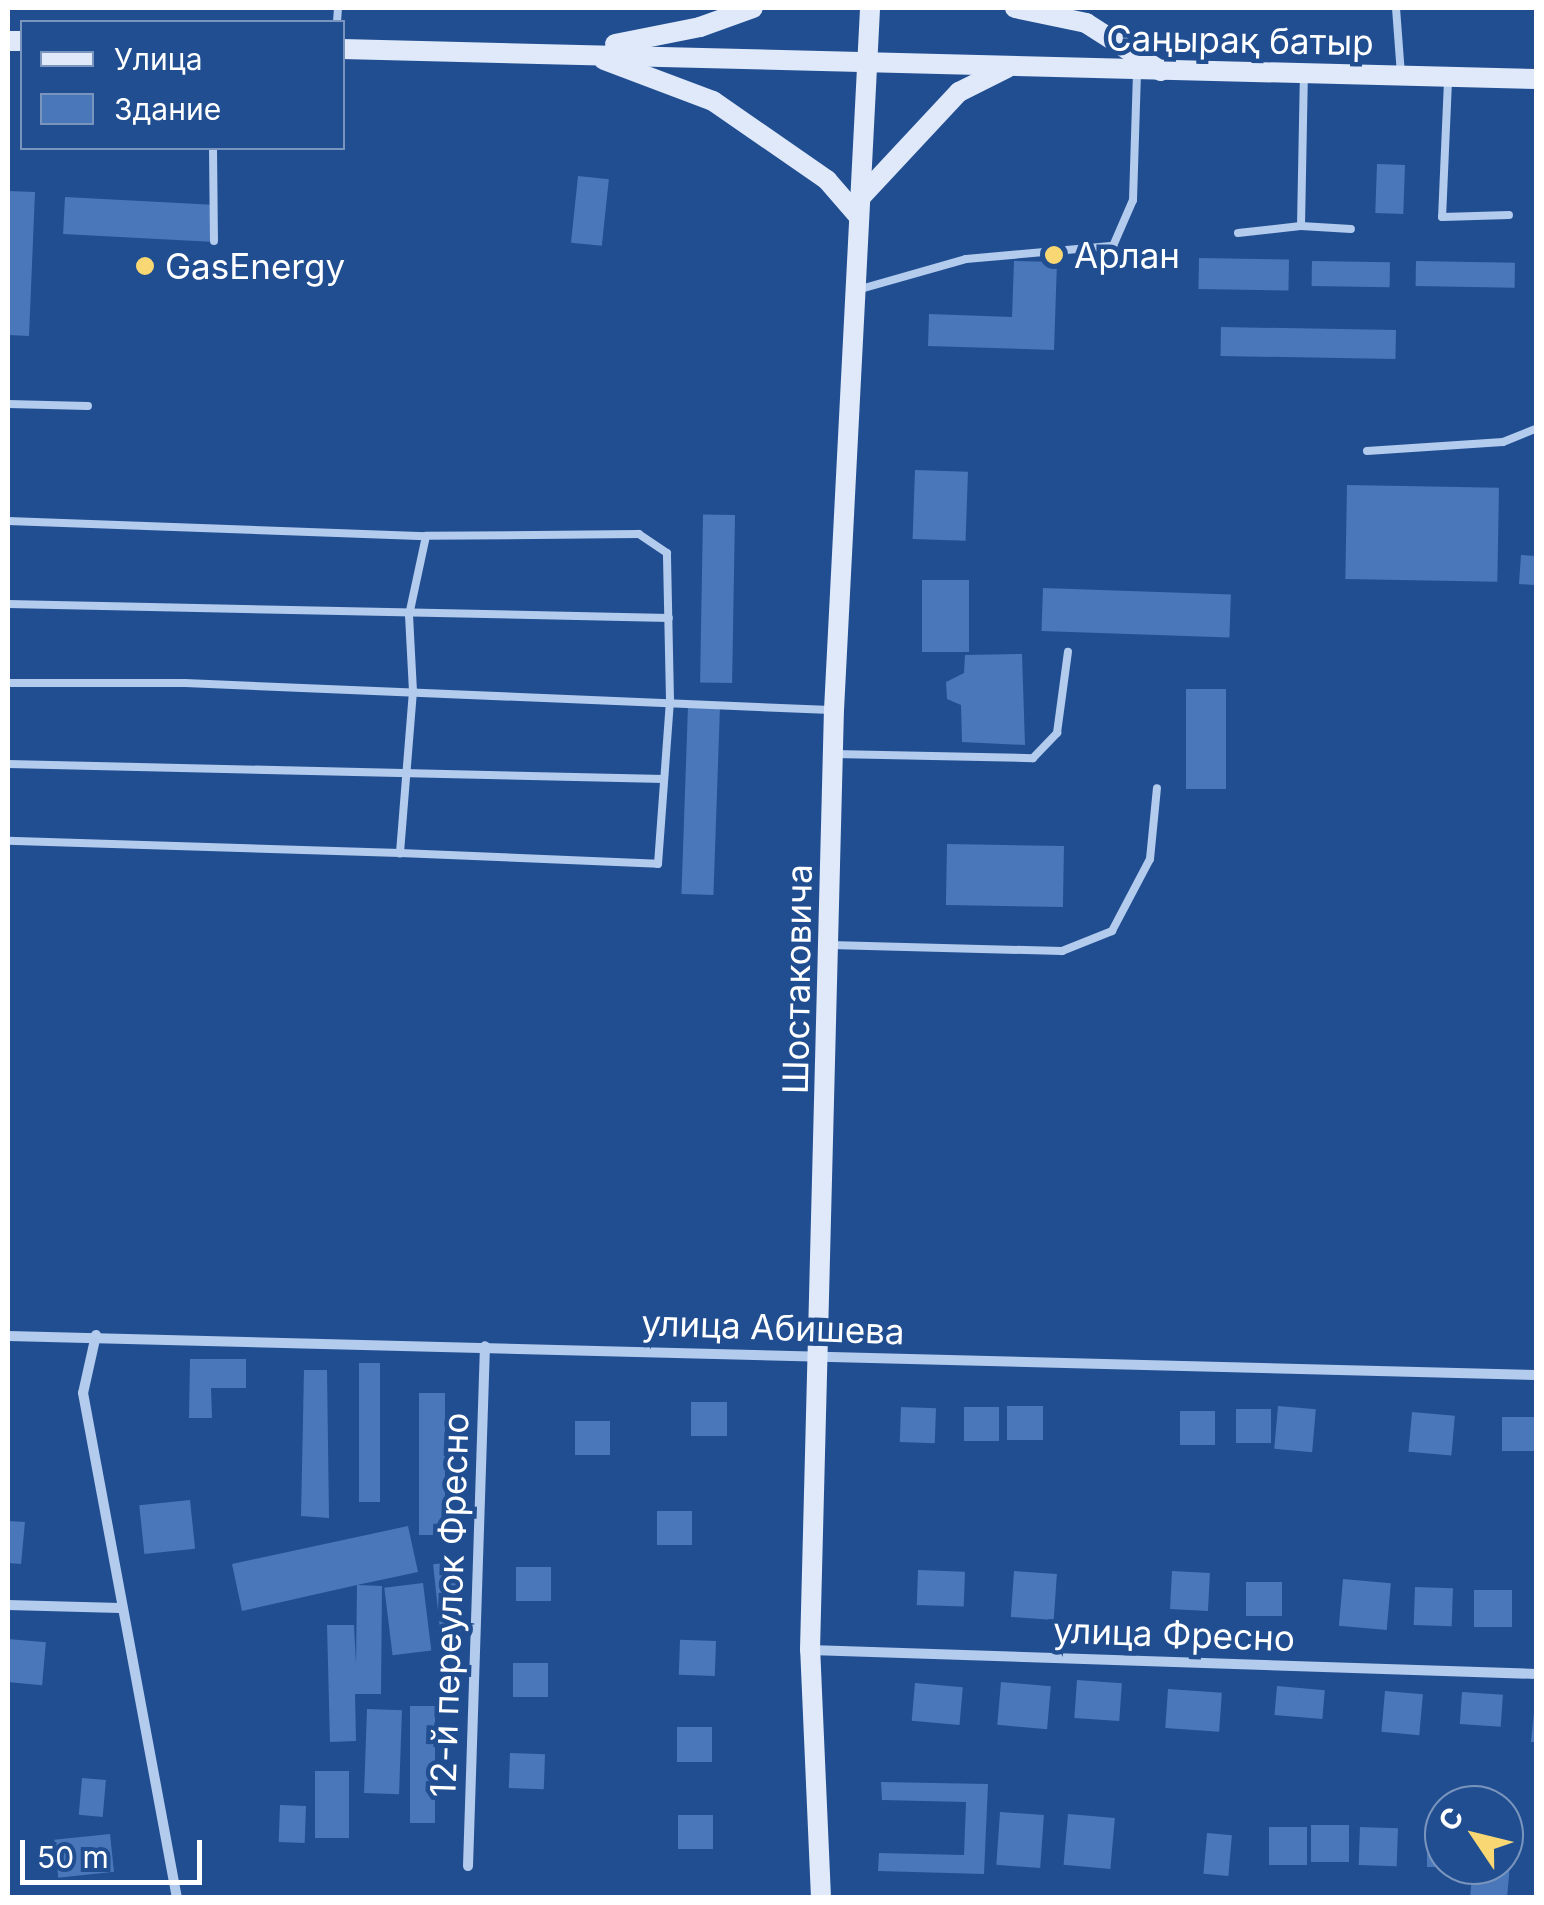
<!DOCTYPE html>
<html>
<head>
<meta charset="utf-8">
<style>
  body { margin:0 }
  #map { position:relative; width:1544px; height:1905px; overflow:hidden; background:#214e91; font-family:Inter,sans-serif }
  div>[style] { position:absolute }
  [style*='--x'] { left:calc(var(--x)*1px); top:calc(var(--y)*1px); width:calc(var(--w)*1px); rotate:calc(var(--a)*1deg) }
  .building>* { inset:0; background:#4a77b9; transform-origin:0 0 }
  .lane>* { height:8px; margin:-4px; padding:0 4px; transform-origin:4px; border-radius:4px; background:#b3cbed }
  .street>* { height:10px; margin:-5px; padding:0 5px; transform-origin:5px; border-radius:5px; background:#b3cbed }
  .secondary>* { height:20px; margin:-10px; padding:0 10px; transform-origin:10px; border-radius:10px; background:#dfe9fa }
  .dots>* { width:28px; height:28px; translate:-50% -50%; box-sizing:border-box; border:5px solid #214e91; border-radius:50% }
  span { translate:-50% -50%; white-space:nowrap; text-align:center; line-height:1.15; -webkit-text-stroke:9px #214e91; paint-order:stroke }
  .street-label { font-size:35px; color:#fff }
  .poi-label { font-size:35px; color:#fff }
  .left { translate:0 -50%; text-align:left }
  .frame { position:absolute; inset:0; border:10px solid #fff; pointer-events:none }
  .legend { position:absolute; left:20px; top:20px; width:325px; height:130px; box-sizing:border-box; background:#214e91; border:2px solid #7a95bd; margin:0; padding:12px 18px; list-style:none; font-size:30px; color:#fff }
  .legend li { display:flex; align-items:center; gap:20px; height:50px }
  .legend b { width:50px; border:2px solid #7a95bd }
  .north { position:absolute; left:1424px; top:1785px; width:100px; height:100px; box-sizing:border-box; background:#214e91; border:2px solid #7a95bd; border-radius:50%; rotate:305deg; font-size:28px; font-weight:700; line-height:40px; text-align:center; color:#fff }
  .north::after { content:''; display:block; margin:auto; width:35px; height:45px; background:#f9d874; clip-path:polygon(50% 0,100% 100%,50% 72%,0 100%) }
  .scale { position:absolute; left:20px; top:1840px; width:182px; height:45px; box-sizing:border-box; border:5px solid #fff; border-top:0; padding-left:12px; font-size:30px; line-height:35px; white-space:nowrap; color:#fff; -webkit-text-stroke:8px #214e91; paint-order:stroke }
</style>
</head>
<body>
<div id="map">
  <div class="building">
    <i style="left:1377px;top:164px;width:28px;height:49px;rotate:2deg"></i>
    <i style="left:578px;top:176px;width:31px;height:67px;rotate:6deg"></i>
    <i style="clip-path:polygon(8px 191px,35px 192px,29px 336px,8px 335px)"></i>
    <i style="left:65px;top:197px;width:147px;height:37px;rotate:3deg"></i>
    <i style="left:1199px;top:258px;width:90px;height:31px;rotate:1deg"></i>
    <i style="clip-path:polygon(1014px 261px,1057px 262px,1054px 350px,928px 346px,929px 314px,1012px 317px)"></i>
    <i style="left:1312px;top:261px;width:78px;height:25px;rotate:1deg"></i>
    <i style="left:1416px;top:261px;width:99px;height:25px;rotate:1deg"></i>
    <i style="left:1221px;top:327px;width:175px;height:29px;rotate:1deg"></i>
    <i style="left:915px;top:470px;width:53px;height:69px;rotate:2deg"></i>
    <i style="left:1347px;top:485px;width:152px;height:94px;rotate:1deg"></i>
    <i style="left:735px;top:515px;width:168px;height:32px;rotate:91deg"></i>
    <i style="left:1521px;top:555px;width:15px;height:29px;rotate:4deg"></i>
    <i style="left:922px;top:580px;width:47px;height:72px"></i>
    <i style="left:1043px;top:588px;width:188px;height:43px;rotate:2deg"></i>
    <i style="clip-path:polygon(1022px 654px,1025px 745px,962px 742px,961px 705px,947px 699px,946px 682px,964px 673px,965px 655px)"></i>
    <i style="left:1186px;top:689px;width:40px;height:100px"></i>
    <i style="left:688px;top:706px;width:32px;height:188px;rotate:2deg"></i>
    <i style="left:947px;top:844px;width:117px;height:61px;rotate:1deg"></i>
    <i style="clip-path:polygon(190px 1359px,246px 1359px,246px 1388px,211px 1388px,212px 1418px,189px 1418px)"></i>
    <i style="left:359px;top:1363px;width:21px;height:139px"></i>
    <i style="clip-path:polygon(304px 1370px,327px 1370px,329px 1518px,301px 1516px)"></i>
    <i style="left:419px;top:1393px;width:26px;height:142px"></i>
    <i style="left:691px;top:1402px;width:36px;height:34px"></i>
    <i style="left:1007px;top:1406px;width:36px;height:34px"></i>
    <i style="left:1278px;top:1406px;width:38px;height:43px;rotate:5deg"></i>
    <i style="left:901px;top:1407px;width:35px;height:35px;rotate:2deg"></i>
    <i style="left:964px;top:1407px;width:35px;height:34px"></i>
    <i style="left:1236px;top:1409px;width:35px;height:34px"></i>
    <i style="left:1180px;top:1411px;width:35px;height:34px"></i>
    <i style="left:1412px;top:1412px;width:43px;height:40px;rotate:5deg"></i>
    <i style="left:1502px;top:1417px;width:34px;height:34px"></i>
    <i style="left:575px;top:1421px;width:35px;height:34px"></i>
    <i style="left:190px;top:1500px;width:49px;height:51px;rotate:84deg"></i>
    <i style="left:657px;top:1511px;width:35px;height:34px"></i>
    <i style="clip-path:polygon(8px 1521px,25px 1522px,21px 1564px,8px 1563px)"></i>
    <i style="clip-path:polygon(408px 1526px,418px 1572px,357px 1585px,382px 1586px,381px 1694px,355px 1694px,356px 1741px,330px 1742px,327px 1625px,354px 1625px,356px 1664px,357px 1585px,242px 1611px,232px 1564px)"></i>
    <i style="left:454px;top:1562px;width:81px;height:21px;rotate:84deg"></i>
    <i style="left:516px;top:1567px;width:35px;height:34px"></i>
    <i style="left:918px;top:1570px;width:47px;height:35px;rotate:2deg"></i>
    <i style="left:1014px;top:1571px;width:43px;height:46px;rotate:4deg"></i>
    <i style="left:1172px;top:1571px;width:38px;height:38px;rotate:3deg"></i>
    <i style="left:1343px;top:1579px;width:48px;height:47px;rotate:5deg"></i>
    <i style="left:1246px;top:1582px;width:36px;height:34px"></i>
    <i style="left:423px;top:1583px;width:68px;height:39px;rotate:83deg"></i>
    <i style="left:1415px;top:1587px;width:38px;height:38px;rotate:2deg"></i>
    <i style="left:1474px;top:1590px;width:38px;height:37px"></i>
    <i style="left:8px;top:1639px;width:38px;height:43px;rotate:5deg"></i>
    <i style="left:716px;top:1641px;width:35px;height:36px;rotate:92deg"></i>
    <i style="left:513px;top:1663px;width:35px;height:34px"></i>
    <i style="left:1077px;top:1680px;width:45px;height:38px;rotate:4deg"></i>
    <i style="left:1001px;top:1682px;width:50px;height:43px;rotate:5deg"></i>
    <i style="left:915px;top:1683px;width:48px;height:38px;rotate:5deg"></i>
    <i style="left:1277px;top:1686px;width:48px;height:29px;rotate:5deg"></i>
    <i style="left:1168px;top:1689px;width:54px;height:39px;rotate:4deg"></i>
    <i style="left:1385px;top:1691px;width:38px;height:41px;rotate:5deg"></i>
    <i style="left:1462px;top:1692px;width:41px;height:32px;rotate:4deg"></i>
    <i style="left:410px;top:1706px;width:25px;height:117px"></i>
    <i style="left:367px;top:1709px;width:35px;height:84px;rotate:2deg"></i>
    <i style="clip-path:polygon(1534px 1712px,1536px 1712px,1536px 1742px,1531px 1742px)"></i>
    <i style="left:677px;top:1727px;width:35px;height:35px"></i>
    <i style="left:510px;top:1753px;width:35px;height:35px;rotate:2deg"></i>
    <i style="left:315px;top:1771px;width:34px;height:67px"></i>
    <i style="left:82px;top:1778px;width:24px;height:37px;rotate:5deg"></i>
    <i style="clip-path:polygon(881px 1782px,988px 1784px,984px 1874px,878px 1871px,879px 1853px,964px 1855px,966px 1802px,882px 1800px)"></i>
    <i style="left:280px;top:1805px;width:26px;height:37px;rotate:2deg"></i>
    <i style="left:1000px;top:1812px;width:44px;height:53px;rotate:4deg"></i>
    <i style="left:1068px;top:1814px;width:47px;height:51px;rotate:5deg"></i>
    <i style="left:678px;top:1815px;width:35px;height:34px"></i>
    <i style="left:1311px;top:1825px;width:38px;height:37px"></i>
    <i style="left:1269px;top:1827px;width:38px;height:38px"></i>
    <i style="left:1360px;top:1827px;width:38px;height:38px;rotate:2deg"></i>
    <i style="left:1427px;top:1830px;width:17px;height:37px"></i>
    <i style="left:1207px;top:1833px;width:25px;height:41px;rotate:5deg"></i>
    <i style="left:110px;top:1834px;width:38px;height:56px;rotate:84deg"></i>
    <i style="clip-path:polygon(1473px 1865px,1510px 1865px,1507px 1898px,1470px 1898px)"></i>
  </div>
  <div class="lane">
    <i style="--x:1396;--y:8;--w:66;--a:85.7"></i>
    <i style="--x:337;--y:22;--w:14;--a:-86"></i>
    <i style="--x:1448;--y:81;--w:136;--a:92.5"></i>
    <i style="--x:1442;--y:217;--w:67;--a:-1.7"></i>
    <i style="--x:213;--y:148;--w:93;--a:89.4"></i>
    <i style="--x:1301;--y:226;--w:152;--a:-88.9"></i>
    <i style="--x:1238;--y:233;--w:63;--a:-6.3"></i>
    <i style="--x:1301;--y:226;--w:50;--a:3.4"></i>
    <i style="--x:857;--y:290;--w:113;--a:-15.9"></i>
    <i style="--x:966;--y:259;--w:148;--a:-5.1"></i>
    <i style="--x:1113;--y:246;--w:50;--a:-66.5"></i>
    <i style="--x:1133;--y:200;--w:129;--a:-88.2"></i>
    <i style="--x:8;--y:404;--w:80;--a:1.4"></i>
    <i style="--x:1367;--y:451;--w:136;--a:-3.8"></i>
    <i style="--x:1503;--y:442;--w:35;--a:-22"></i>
    <i style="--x:8;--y:521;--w:418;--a:2.1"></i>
    <i style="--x:426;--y:536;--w:81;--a:102.1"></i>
    <i style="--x:409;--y:615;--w:76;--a:87"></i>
    <i style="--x:413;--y:691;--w:163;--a:94.6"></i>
    <i style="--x:400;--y:853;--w:392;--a:-178.2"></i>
    <i style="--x:8;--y:604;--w:661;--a:1.21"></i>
    <i style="--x:8;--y:683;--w:177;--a:0"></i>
    <i style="--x:185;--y:683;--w:646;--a:2.4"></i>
    <i style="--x:834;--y:754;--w:199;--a:1.2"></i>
    <i style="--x:1033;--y:758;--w:35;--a:-46"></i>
    <i style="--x:1057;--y:733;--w:82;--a:-82.3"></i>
    <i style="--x:8;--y:764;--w:656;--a:1.31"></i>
    <i style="--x:400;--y:853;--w:258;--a:2.4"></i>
    <i style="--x:658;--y:864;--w:164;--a:-85.8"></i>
    <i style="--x:670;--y:700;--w:147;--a:-91.2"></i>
    <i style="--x:667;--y:553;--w:34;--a:-146"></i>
    <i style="--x:639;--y:534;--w:213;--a:179.5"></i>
    <i style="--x:830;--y:945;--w:232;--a:1.5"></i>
    <i style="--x:1062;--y:951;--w:54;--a:-21.8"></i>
    <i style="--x:1112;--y:931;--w:81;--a:-62.2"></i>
    <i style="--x:1150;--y:859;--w:71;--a:-84.4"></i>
  </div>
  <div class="street">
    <i style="--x:96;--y:1335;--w:59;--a:102.6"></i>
    <i style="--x:83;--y:1393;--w:514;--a:79.46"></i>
    <i style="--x:8;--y:1336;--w:1528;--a:1.46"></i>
    <i style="--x:8;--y:1605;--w:112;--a:1.5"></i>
    <i style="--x:810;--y:1650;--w:726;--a:1.89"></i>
    <i style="--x:468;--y:1866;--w:520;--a:-88.13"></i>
  </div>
  <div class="secondary">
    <i style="--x:1015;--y:8;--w:73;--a:11.9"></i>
    <i style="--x:1086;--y:23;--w:89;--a:32.6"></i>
    <i style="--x:8;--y:41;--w:14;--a:0"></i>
    <i style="--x:615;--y:44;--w:87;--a:-11.3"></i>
    <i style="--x:700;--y:27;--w:56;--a:-19.7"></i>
    <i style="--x:342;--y:49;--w:1194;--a:1.44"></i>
    <i style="--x:604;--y:60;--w:116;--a:20.6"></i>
    <i style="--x:713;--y:101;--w:139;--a:34.7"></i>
    <i style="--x:827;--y:180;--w:49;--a:49.1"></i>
    <i style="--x:860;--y:198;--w:145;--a:-47"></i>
    <i style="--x:959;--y:92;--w:54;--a:-26.6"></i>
    <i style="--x:821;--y:1898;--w:248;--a:-92.5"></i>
    <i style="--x:810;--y:1650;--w:940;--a:-88.54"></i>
    <i style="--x:834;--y:710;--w:703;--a:-87.06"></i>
  </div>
  <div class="dots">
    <i style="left:1054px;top:255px;background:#f9d874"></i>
    <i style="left:145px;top:266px;background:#f9d874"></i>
  </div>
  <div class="street-label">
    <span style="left:1240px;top:40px;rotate:1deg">Саңырақ батыр</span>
    <span style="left:797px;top:979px;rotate:-89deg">Шостаковича</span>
    <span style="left:773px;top:1327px;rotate:2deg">улица Абишева</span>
    <span style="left:449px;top:1605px;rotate:-88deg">12-й переулок Фресно</span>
    <span style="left:1174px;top:1634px;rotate:2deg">улица Фресно</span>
  </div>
  <div class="poi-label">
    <span class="left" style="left:1074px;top:255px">Арлан</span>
    <span class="left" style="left:165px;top:266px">GasEnergy</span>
  </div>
  <div class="frame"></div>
  <ul class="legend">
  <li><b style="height:12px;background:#dfe9fa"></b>Улица</li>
  <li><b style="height:28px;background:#4a77b9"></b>Здание</li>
  </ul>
  <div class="north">С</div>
  <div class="scale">50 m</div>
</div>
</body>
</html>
